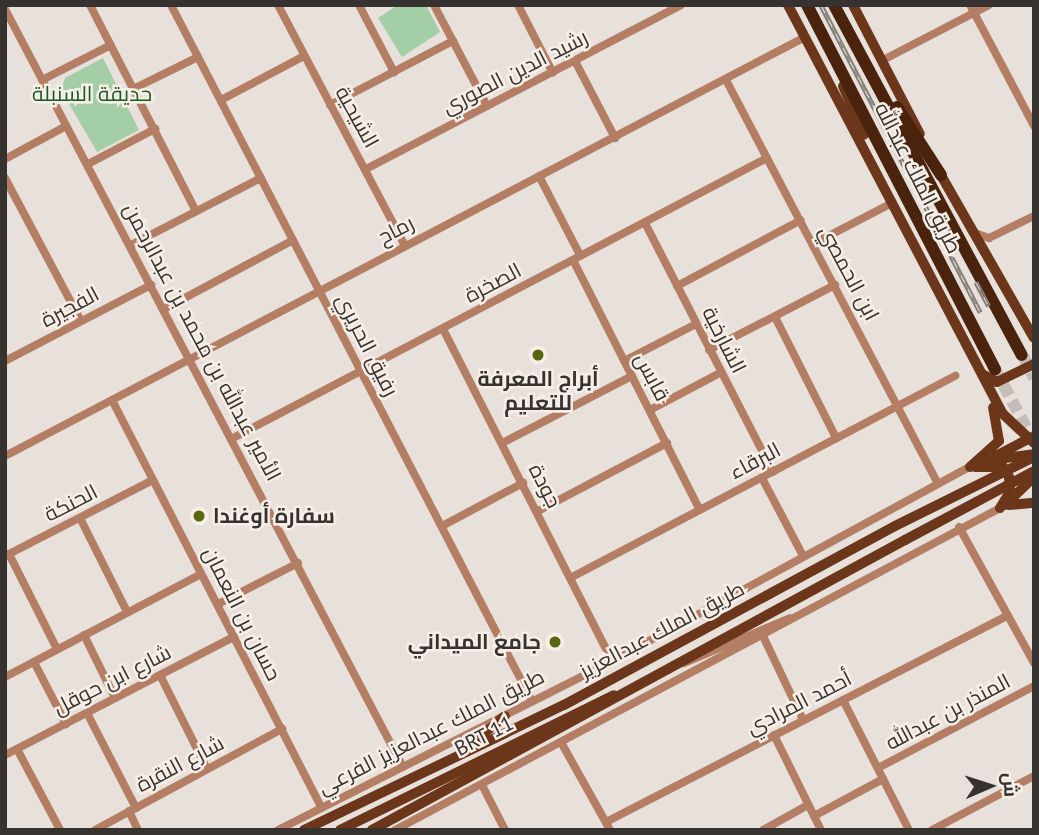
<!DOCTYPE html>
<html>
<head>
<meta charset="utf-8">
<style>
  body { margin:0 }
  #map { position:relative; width:1039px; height:835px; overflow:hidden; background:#e8e0da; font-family:"PT Sans",Cairo,sans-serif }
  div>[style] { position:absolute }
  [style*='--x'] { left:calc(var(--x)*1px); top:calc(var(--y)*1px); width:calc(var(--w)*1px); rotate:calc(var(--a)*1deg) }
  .green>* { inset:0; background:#a4cea6 }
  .highway-tunnel>* { height:12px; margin-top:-6px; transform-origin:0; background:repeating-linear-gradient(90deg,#c4bdb8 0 12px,transparent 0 18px) }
  .minor>* { height:8px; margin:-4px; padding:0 4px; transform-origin:4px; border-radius:4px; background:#b37e64 }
  .major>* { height:10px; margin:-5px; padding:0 5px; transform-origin:5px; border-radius:5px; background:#6b3619 }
  .highway>* { height:12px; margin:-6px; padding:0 6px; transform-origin:6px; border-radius:6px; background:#4a230d }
  .rail>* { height:5px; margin-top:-2.5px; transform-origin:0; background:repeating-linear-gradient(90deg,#f6eee7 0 8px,#847f7a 0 16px); box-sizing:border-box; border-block:2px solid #847f7a }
  .major-bridge>* { height:10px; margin:-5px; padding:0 5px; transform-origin:5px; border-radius:5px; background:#6b3619 }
  .dots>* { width:19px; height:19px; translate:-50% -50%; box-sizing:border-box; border:4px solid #f6eee7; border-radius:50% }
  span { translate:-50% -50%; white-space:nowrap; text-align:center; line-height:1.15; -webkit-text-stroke:5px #f6eee7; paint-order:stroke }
  .street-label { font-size:21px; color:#35322f }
  .park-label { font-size:21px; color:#165b23 }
  .poi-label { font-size:21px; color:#35322f; font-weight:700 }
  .left { translate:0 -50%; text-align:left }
  .right { translate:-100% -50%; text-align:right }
  .frame { position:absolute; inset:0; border:7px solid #35322f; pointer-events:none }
  .north { position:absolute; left:955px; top:751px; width:70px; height:70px; -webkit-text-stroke:5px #f6eee7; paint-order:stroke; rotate:87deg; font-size:19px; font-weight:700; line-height:28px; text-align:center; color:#35322f }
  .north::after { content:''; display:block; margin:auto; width:24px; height:32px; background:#35322f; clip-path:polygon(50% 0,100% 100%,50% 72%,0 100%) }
</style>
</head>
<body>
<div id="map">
  <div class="green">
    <i style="clip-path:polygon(398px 5px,426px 5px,440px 32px,402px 57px,378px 18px)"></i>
    <i style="clip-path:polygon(103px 58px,139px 130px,97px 152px,61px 90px,65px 78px)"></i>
  </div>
  <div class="highway-tunnel">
    <i style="--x:1023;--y:356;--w:25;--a:63"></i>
    <i style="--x:995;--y:369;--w:83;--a:61.9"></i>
  </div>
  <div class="minor">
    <i style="--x:90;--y:5;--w:232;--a:62.8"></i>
    <i style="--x:171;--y:5;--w:784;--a:62.59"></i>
    <i style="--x:278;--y:5;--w:272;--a:62.2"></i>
    <i style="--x:359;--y:5;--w:76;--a:62.4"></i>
    <i style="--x:434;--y:5;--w:114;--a:62.3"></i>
    <i style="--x:518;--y:5;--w:76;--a:62.8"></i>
    <i style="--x:970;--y:5;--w:137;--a:62.1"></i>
    <i style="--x:5;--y:9;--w:856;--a:62.3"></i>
    <i style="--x:883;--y:60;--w:119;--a:-27.4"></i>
    <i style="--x:575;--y:61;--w:87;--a:62.5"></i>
    <i style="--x:42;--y:80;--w:77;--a:-26.9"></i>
    <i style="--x:726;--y:80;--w:456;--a:62.3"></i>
    <i style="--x:135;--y:88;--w:70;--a:-26.2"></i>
    <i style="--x:221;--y:100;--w:94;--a:-27.9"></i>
    <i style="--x:330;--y:105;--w:139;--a:-27.5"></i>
    <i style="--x:5;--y:159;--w:69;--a:-28.4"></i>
    <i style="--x:88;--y:164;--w:76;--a:-27.6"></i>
    <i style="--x:366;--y:169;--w:355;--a:-27.5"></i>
    <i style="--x:539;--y:176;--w:89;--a:62.6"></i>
    <i style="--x:5;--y:178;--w:162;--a:62"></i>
    <i style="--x:645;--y:223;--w:280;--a:62.8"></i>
    <i style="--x:975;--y:233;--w:15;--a:20"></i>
    <i style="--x:989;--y:238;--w:50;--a:-26.1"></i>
    <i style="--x:813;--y:244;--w:89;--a:-27.4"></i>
    <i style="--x:131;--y:245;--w:146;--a:-27.3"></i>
    <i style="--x:573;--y:260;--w:280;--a:63.1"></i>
    <i style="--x:677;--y:286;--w:140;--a:-28"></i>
    <i style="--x:164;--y:309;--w:146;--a:-28.1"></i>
    <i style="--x:775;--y:317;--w:136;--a:63.2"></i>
    <i style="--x:443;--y:329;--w:373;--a:63"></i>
    <i style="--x:709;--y:350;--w:142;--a:-27.3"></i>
    <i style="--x:5;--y:361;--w:165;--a:-27.5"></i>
    <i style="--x:624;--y:361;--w:81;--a:-27.2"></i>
    <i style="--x:112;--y:400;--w:458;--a:62.8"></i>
    <i style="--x:650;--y:410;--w:79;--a:-27.9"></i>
    <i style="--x:233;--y:438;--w:603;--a:-27.67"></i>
    <i style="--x:504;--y:442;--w:144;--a:-27.3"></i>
    <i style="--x:5;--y:456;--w:903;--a:-27.64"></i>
    <i style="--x:762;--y:478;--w:86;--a:62.2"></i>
    <i style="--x:538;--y:511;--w:146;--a:-27.8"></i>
    <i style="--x:80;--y:518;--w:105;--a:63.4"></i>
    <i style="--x:442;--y:526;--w:92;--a:-28"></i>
    <i style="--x:959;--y:527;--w:155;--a:61.1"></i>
    <i style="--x:9;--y:554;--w:106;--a:63.2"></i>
    <i style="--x:5;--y:556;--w:166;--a:-27.2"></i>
    <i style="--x:572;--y:577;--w:433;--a:-27.7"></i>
    <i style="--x:218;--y:604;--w:90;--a:-27.1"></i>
    <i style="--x:84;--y:635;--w:70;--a:63.8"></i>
    <i style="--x:763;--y:636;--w:93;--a:64.5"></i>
    <i style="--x:34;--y:662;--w:70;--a:62.7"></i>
    <i style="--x:684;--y:663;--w:115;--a:-23"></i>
    <i style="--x:160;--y:675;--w:105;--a:63.4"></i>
    <i style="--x:5;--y:677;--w:221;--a:-27.7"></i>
    <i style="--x:843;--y:700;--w:146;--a:63.1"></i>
    <i style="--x:87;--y:713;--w:107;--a:62.7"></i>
    <i style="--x:774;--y:735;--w:106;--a:63.7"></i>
    <i style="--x:562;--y:744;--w:98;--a:60.8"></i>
    <i style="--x:17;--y:749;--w:92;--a:62"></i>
    <i style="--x:5;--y:755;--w:258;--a:-27.3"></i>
    <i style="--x:878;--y:768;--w:176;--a:-27.7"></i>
    <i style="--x:482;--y:785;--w:51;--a:62.9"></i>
    <i style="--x:129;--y:811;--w:21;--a:65"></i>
    <i style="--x:814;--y:816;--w:78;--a:-28.2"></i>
    <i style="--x:606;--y:822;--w:452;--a:-27.2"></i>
    <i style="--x:95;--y:830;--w:213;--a:-28.4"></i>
    <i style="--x:278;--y:830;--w:374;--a:-26.8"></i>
    <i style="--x:612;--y:661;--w:407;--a:-28.5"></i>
    <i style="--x:395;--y:830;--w:685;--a:-28.02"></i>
    <i style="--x:763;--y:830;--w:51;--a:-29.1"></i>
    <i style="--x:932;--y:830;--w:115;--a:-27.9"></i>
  </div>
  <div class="major">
    <i style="--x:788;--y:5;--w:461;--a:62.3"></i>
    <i style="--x:1002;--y:413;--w:44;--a:43.2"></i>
    <i style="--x:853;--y:5;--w:145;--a:62.6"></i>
    <i style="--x:843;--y:86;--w:53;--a:66.8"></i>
    <i style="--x:938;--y:170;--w:193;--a:60.3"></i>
    <i style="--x:982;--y:374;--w:17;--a:28"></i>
    <i style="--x:997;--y:382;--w:41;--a:-25.9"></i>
    <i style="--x:996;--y:456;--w:40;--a:-28"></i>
    <i style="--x:985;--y:461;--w:49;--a:-8.1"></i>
    <i style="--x:970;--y:467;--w:39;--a:-42"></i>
    <i style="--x:999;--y:441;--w:34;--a:-100"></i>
    <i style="--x:975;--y:467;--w:28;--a:0"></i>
    <i style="--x:1003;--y:467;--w:12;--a:59"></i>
    <i style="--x:1009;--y:477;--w:15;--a:86"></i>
    <i style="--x:1010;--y:492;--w:19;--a:122"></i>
    <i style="--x:1005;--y:505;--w:40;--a:-44"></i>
    <i style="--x:1009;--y:505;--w:25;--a:-5"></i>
    <i style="--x:464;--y:750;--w:53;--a:-39.7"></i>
    <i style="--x:304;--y:830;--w:288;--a:-25.7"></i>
    <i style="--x:564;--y:705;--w:376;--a:-28.4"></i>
    <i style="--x:340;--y:830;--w:305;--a:-26.2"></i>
    <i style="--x:372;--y:830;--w:607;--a:-28.55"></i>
  </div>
  <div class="highway">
    <i style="--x:807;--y:5;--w:410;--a:62.7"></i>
    <i style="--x:834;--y:5;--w:397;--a:61.8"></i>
    <i style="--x:897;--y:107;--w:81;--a:57.1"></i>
  </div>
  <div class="rail">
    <i style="--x:821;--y:5;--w:346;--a:62.6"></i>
    <i style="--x:976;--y:282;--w:27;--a:62"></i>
  </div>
  <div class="major-bridge">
    <i style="--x:895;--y:526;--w:155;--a:-26.4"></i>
    <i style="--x:905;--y:540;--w:146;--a:-28.1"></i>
  </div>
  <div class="dots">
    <i style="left:538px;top:355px;background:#58670f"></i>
    <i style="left:199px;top:516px;background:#58670f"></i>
    <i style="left:555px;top:642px;background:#58670f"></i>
  </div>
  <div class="street-label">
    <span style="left:515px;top:72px;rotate:-27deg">رشيد الدين الصوري</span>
    <span style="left:357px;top:117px;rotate:61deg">الشيحية</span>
    <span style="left:918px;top:178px;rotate:63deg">طريق الملك عبدالله</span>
    <span style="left:396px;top:230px;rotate:-27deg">رماح</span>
    <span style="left:849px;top:273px;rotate:62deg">ابن الحمصي</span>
    <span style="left:493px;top:283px;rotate:-28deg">الصخرة</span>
    <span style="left:70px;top:307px;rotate:-28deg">الفجيرة</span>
    <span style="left:724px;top:340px;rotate:63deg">الشارخية</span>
    <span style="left:202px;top:342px;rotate:62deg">الأمير عبدالله بن محمد بن عبدالرحمن</span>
    <span style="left:367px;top:345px;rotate:63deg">رفيق الحريري</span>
    <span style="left:652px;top:377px;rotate:62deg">قابس</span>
    <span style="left:755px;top:461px;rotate:-28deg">البرقاء</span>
    <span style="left:545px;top:486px;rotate:63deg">جودة</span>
    <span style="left:71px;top:503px;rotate:-27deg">الحنكة</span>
    <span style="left:242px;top:614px;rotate:63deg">حسان بن النعمان</span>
    <span style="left:662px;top:630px;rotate:-28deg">طريق الملك عبدالعزيز</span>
    <span style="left:112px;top:680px;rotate:-27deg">شارع ابن حوقل</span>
    <span style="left:799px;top:703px;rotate:-27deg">أحمد المرادي</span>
    <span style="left:948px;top:712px;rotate:-28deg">المنذر بن عبدالله</span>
    <span style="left:431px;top:732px;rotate:-27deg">طريق الملك عبدالعزيز الفرعي</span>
    <span style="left:484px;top:736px;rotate:-27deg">BRT 11</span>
    <span style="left:180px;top:764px;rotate:-28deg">شارع النقرة</span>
  </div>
  <div class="park-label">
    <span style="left:92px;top:94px">حديقة السنبلة</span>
  </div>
  <div class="poi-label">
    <span style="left:538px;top:391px">أبراج المعرفة<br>للتعليم</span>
    <span class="left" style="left:213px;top:516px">سفارة أوغندا</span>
    <span class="right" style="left:541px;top:642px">جامع الميداني</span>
  </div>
  <div class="frame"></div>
  <div class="north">ش</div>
</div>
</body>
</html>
